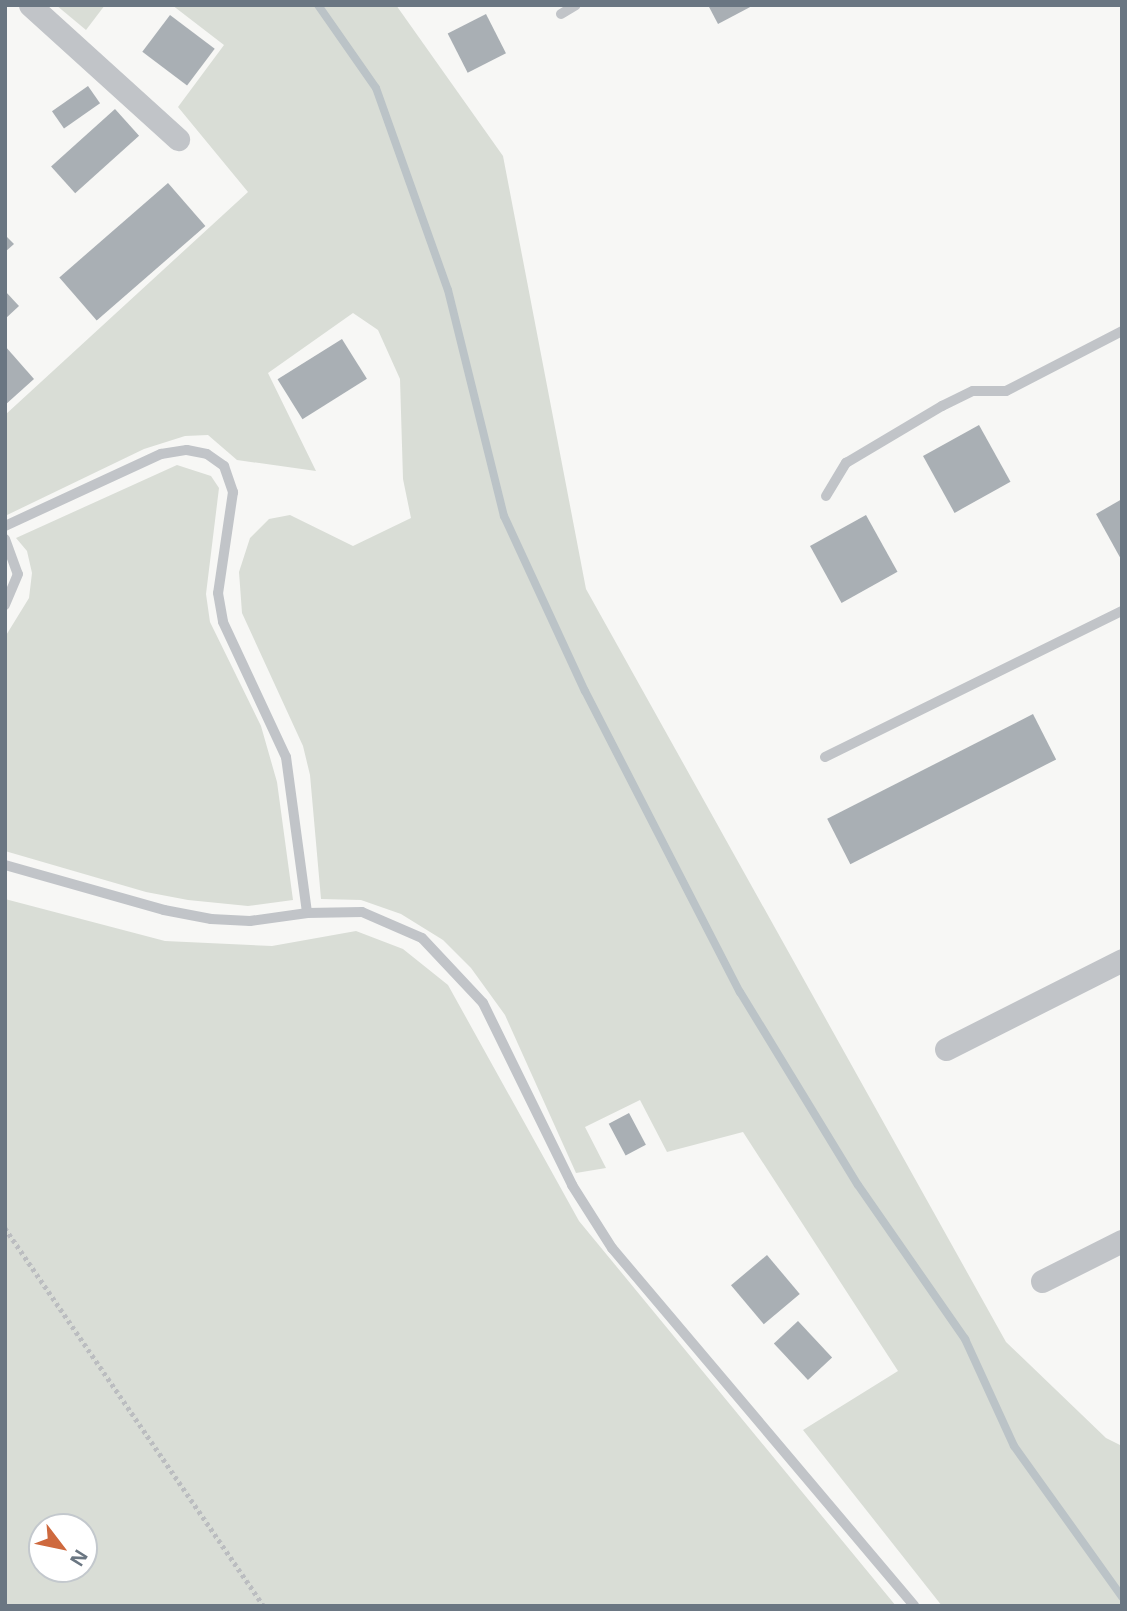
<!DOCTYPE html>
<html>
<head>
<meta charset="utf-8">
<style>
  body { margin:0 }
  #map { position:relative; width:1127px; height:1611px; overflow:hidden; background:#f7f7f5; font-family:"Open Sans",sans-serif }
  div>[style] { position:absolute }
  [style*='--x'] { left:calc(var(--x)*1px); top:calc(var(--y)*1px); width:calc(var(--w)*1px); rotate:calc(var(--a)*1deg) }
  .green>* { inset:0; background:#d9ddd6 }
  .stream>* { height:8px; margin:-4px; padding:0 4px; transform-origin:4px; border-radius:4px; background:#bbc3c7 }
  .building>* { inset:0; background:#a9afb4; transform-origin:0 0 }
  .path>* { height:4.5px; margin-top:-2.25px; transform-origin:0; background:repeating-linear-gradient(90deg,#bbbdc0 0 3.5px,transparent 0 7px) }
  .service>* { height:10px; margin:-5px; padding:0 5px; transform-origin:5px; border-radius:5px; background:#c1c4c8 }
  .minor>* { height:23px; margin:-11.5px; padding:0 11.5px; transform-origin:11.5px; border-radius:11.5px; background:#c1c4c8 }
  span { translate:-50% -50%; white-space:nowrap; text-align:center; line-height:1.15; -webkit-text-stroke:7px #fff; paint-order:stroke }
  .frame { position:absolute; inset:0; border:7px solid #6a7682; pointer-events:none }
  .north { position:absolute; left:28px; top:1513px; width:70px; height:70px; box-sizing:border-box; background:#fff; border:2px solid #c3c8cd; border-radius:50%; rotate:122deg; font-size:19px; font-weight:700; line-height:28px; text-align:center; color:#6a7682 }
  .north::after { content:''; display:block; margin:auto; width:24px; height:32px; background:#ce693e; clip-path:polygon(50% 0,100% 100%,50% 72%,0 100%) }
</style>
</head>
<body>
<div id="map">
  <div class="green">
    <i style="clip-path:polygon(56px 5px,105px 5px,86px 30px)"></i>
    <i style="clip-path:polygon(172px 5px,396px 5px,503px 156px,586px 589px,1006px 1342px,1106px 1438px,1122px 1446px,1122px 1606px,942px 1606px,803px 1430px,898px 1371px,743px 1132px,667px 1152px,640px 1100px,585px 1127px,606px 1168px,576px 1173px,505px 1015px,471px 968px,443px 940px,401px 914px,361px 900px,321px 899px,310px 775px,303px 746px,242px 613px,239px 572px,250px 538px,269px 519px,290px 515px,353px 546px,411px 518px,403px 479px,400px 379px,378px 330px,353px 313px,268px 373px,316px 471px,237px 460px,208px 435px,185px 436px,144px 449px,5px 516px,5px 415px,248px 192px,178px 107px,224px 45px)"></i>
    <i style="clip-path:polygon(177px 465px,211px 476px,219px 488px,206px 594px,210px 622px,261px 726px,277px 782px,293px 900px,248px 906px,188px 900px,146px 892px,5px 851px,5px 637px,29px 598px,32px 573px,27px 551px,16px 538px)"></i>
    <i style="clip-path:polygon(evenodd,5px 899px,165px 941px,272px 946px,356px 931px,403px 949px,448px 985px,579px 1221px,896px 1606px,5px 1606px,5px 899px,42px 1527px,84px 1527px,84px 1569px,42px 1569px,42px 1527px)"></i>
  </div>
  <div class="stream">
    <i style="--x:318;--y:5;--w:101;--a:55.1"></i>
    <i style="--x:376;--y:88;--w:214;--a:70.4"></i>
    <i style="--x:448;--y:290;--w:233;--a:76.1"></i>
    <i style="--x:504;--y:516;--w:193;--a:65.2"></i>
    <i style="--x:585;--y:691;--w:339;--a:62.8"></i>
    <i style="--x:740;--y:992;--w:226;--a:58.6"></i>
    <i style="--x:858;--y:1185;--w:188;--a:55.2"></i>
    <i style="--x:965;--y:1339;--w:118;--a:65.4"></i>
    <i style="--x:1014;--y:1446;--w:186;--a:54.4"></i>
  </div>
  <div class="building">
    <i style="clip-path:polygon(708px 5px,754px 5px,718px 24px)"></i>
    <i style="left:486px;top:14px;width:44px;height:43px;rotate:63deg"></i>
    <i style="left:170px;top:15px;width:56px;height:46px;rotate:37deg"></i>
    <i style="left:88px;top:86px;width:21px;height:44px;rotate:55deg"></i>
    <i style="left:115px;top:109px;width:36px;height:86px;rotate:48deg"></i>
    <i style="left:168px;top:183px;width:57px;height:144px;rotate:49deg"></i>
    <i style="clip-path:polygon(5px 235px,14px 244px,5px 252px)"></i>
    <i style="clip-path:polygon(5px 291px,19px 306px,5px 319px)"></i>
    <i style="left:342px;top:339px;width:47px;height:76px;rotate:58deg"></i>
    <i style="clip-path:polygon(5px 346px,34px 379px,5px 405px)"></i>
    <i style="left:979px;top:425px;width:65px;height:64px;rotate:61deg"></i>
    <i style="clip-path:polygon(1122px 499px,1122px 561px,1096px 514px)"></i>
    <i style="left:866px;top:515px;width:65px;height:64px;rotate:61deg"></i>
    <i style="left:1033px;top:714px;width:51px;height:231px;rotate:63deg"></i>
    <i style="left:629px;top:1113px;width:36px;height:23px;rotate:62deg"></i>
    <i style="left:767px;top:1255px;width:51px;height:47px;rotate:50deg"></i>
    <i style="left:798px;top:1321px;width:50px;height:33px;rotate:47deg"></i>
  </div>
  <div class="path">
    <i style="--x:5;--y:1228;--w:458;--a:55.6"></i>
  </div>
  <div class="service">
    <i style="--x:561;--y:14;--w:17;--a:-31"></i>
    <i style="--x:826;--y:496;--w:39;--a:-59"></i>
    <i style="--x:846;--y:463;--w:112;--a:-30.7"></i>
    <i style="--x:942;--y:406;--w:34;--a:-26"></i>
    <i style="--x:973;--y:391;--w:33;--a:0"></i>
    <i style="--x:1006;--y:391;--w:131;--a:-27.3"></i>
    <i style="--x:5;--y:526;--w:172;--a:-24.8"></i>
    <i style="--x:161;--y:454;--w:26;--a:-9"></i>
    <i style="--x:187;--y:450;--w:20;--a:11"></i>
    <i style="--x:207;--y:454;--w:21;--a:35"></i>
    <i style="--x:224;--y:466;--w:28;--a:71"></i>
    <i style="--x:233;--y:492;--w:102;--a:98.4"></i>
    <i style="--x:218;--y:593;--w:29;--a:80"></i>
    <i style="--x:223;--y:622;--w:149;--a:65"></i>
    <i style="--x:286;--y:757;--w:157;--a:82.3"></i>
    <i style="--x:5;--y:539;--w:37;--a:70"></i>
    <i style="--x:18;--y:574;--w:34;--a:113"></i>
    <i style="--x:825;--y:757;--w:331;--a:-26.2"></i>
    <i style="--x:5;--y:865;--w:165;--a:15.8"></i>
    <i style="--x:164;--y:910;--w:48;--a:10.8"></i>
    <i style="--x:211;--y:919;--w:39;--a:3"></i>
    <i style="--x:250;--y:921;--w:58;--a:-8"></i>
    <i style="--x:307;--y:913;--w:55;--a:-1"></i>
    <i style="--x:362;--y:912;--w:65;--a:23.4"></i>
    <i style="--x:422;--y:938;--w:89;--a:46.8"></i>
    <i style="--x:483;--y:1003;--w:203;--a:63.9"></i>
    <i style="--x:572;--y:1185;--w:75;--a:57.6"></i>
    <i style="--x:612;--y:1248;--w:468;--a:49.8"></i>
  </div>
  <div class="minor">
    <i style="--x:30;--y:5;--w:200;--a:42.2"></i>
    <i style="--x:946;--y:1049;--w:197;--a:-26.8"></i>
    <i style="--x:1042;--y:1281;--w:89;--a:-26.6"></i>
  </div>
  <div class="frame"></div>
  <div class="north">N</div>
</div>
</body>
</html>
